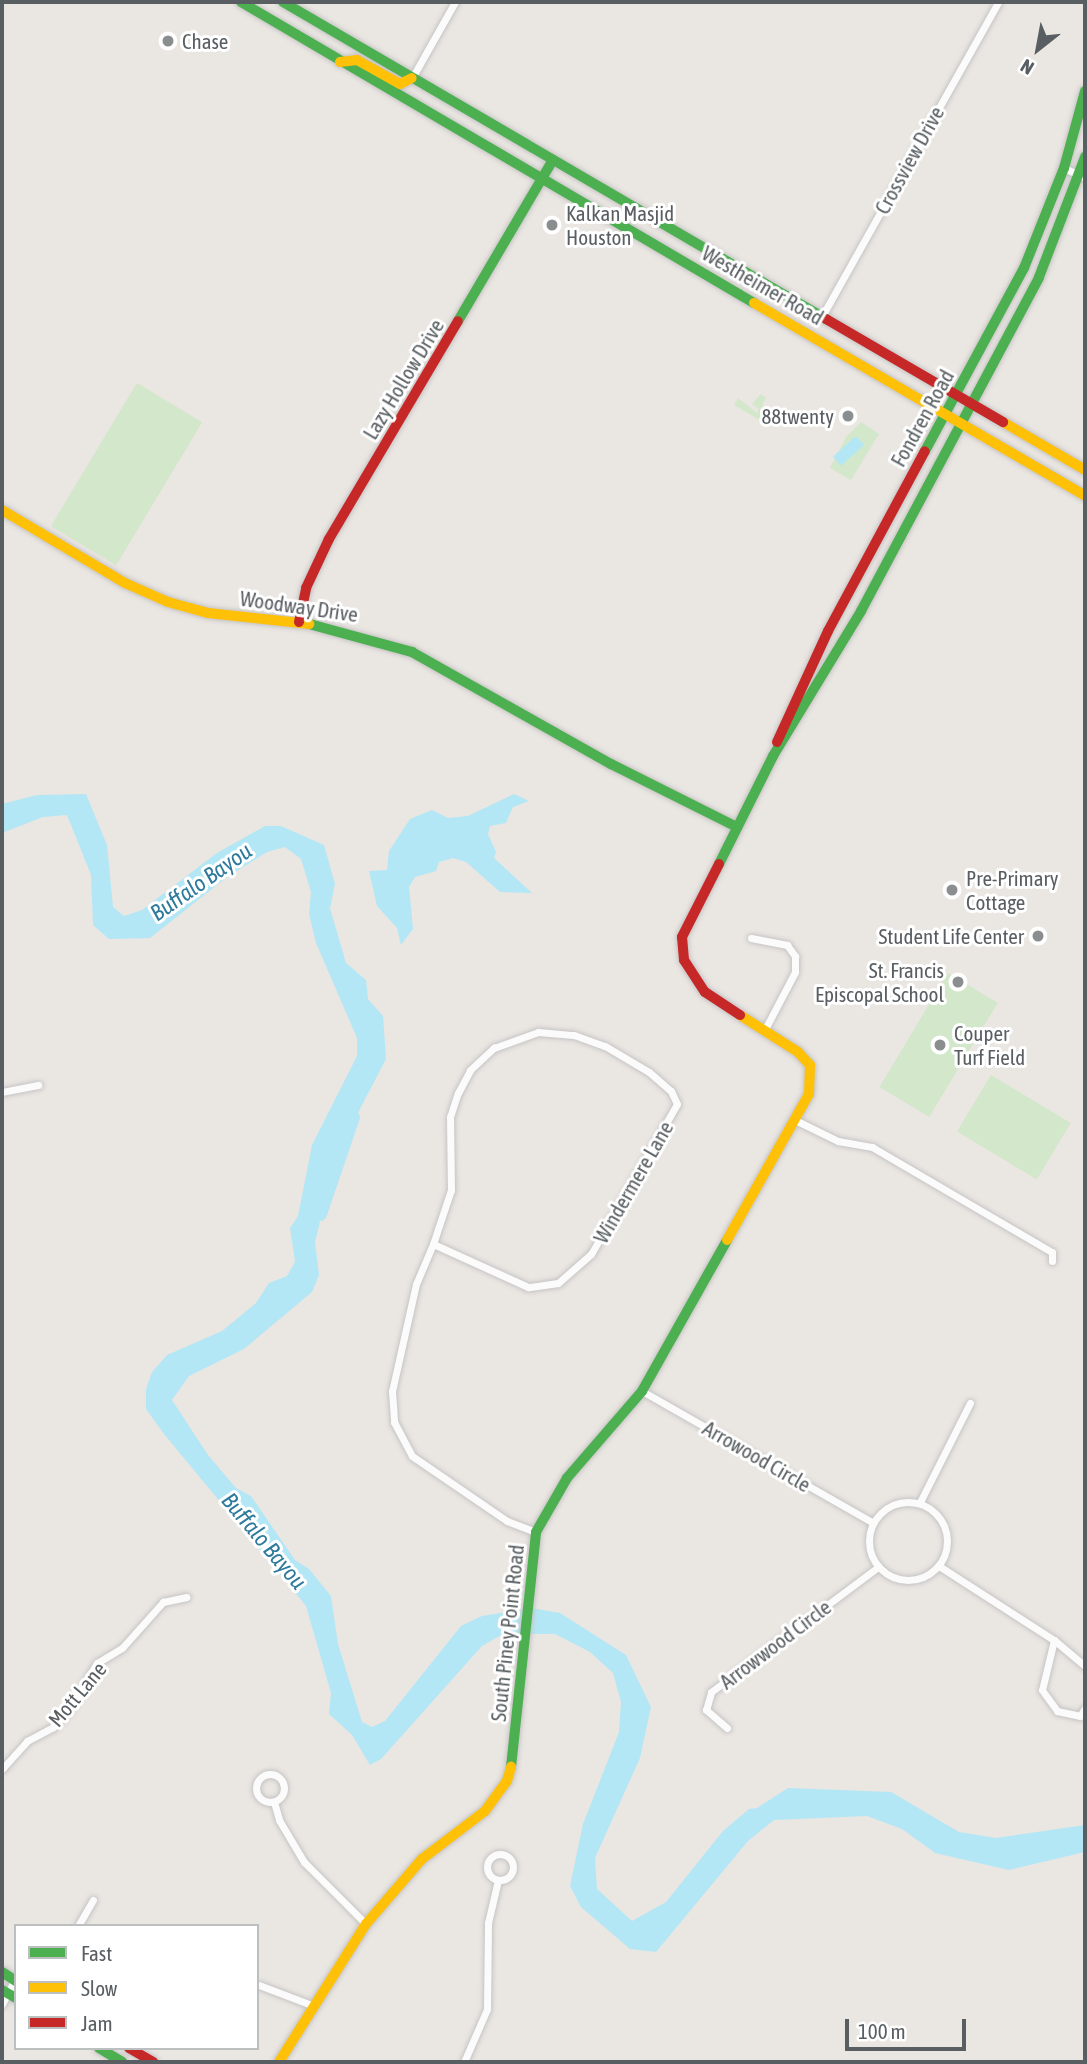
<!DOCTYPE html>
<html>
<head>
<meta charset="utf-8">
<style>
  body { margin:0 }
  #map { position:relative; width:1087px; height:2064px; overflow:hidden; background:#eae6e2; font-family:"Asap Condensed",sans-serif }
  div>[style] { position:absolute }
  [style*='--x'] { left:calc(var(--x)*1px); top:calc(var(--y)*1px); width:calc(var(--w)*1px); rotate:calc(var(--a)*1deg) }
  .green>* { inset:0; background:#d3e7cb; transform-origin:0 0 }
  .water>* { inset:0; background:#b3e7f6; transform-origin:0 0 }
  .river>* { height:14px; margin:-7px; padding:0 7px; transform-origin:7px; border-radius:7px; background:#b3e7f6 }
  .roads { filter:drop-shadow(0 0 2px #c6c5c5) drop-shadow(0 0 2px #c6c5c5) }
  .street>* { height:7px; margin:-3.5px; padding:0 3.5px; transform-origin:3.5px; border-radius:3.5px; background:#fcfbfb }
  .street>.ring { margin:-3.5px; padding:0; box-sizing:content-box; background:none; border:7px solid #fcfbfb; border-radius:50% }
  .fast>* { height:10px; margin:-5px; padding:0 5px; transform-origin:5px; border-radius:5px; background:#4caf50 }
  .slow>* { height:10px; margin:-5px; padding:0 5px; transform-origin:5px; border-radius:5px; background:#ffc107 }
  .jam>* { height:10px; margin:-5px; padding:0 5px; transform-origin:5px; border-radius:5px; background:#c62828 }
  .dots>* { width:19px; height:19px; translate:-50% -50%; box-sizing:border-box; border:4px solid #fff; border-radius:50% }
  span { translate:-50% -50%; white-space:nowrap; text-align:center; line-height:1.15; -webkit-text-stroke:6px #fff; paint-order:stroke }
  .poi-label { font-size:21px; color:#585e61 }
  .left { translate:0 -50%; text-align:left }
  .right { translate:-100% -50%; text-align:right }
  .street-label { font-size:21px; color:#585e61 }
  .water-label { font-size:23px; color:#2d7a9c; font-style:italic }
  .frame { position:absolute; inset:0; border:4px solid #585e61; pointer-events:none }
  .legend { position:absolute; left:14px; top:1924px; width:245px; height:126px; box-sizing:border-box; background:#fff; border:2px solid #bcbfc0; margin:0; padding:9px 12px; list-style:none; font-size:21px; color:#585e61 }
  .legend li { display:flex; align-items:center; gap:14px; height:35px }
  .legend b { width:35px; border:2px solid #bcbfc0 }
  .north { position:absolute; left:1003px; top:14px; width:70px; height:70px; -webkit-text-stroke:5px #fff; paint-order:stroke; rotate:211deg; font-size:19px; font-weight:700; line-height:28px; text-align:center; color:#585e61 }
  .north::after { content:''; display:block; margin:auto; width:24px; height:32px; background:#585e61; clip-path:polygon(50% 0,100% 100%,50% 72%,0 100%) }
  .scale { position:absolute; left:845px; top:2019px; width:121px; height:32px; box-sizing:border-box; border:4px solid #585e61; border-top:0; padding-left:9px; font-size:21px; line-height:24px; white-space:nowrap; color:#585e61; -webkit-text-stroke:5px #fff; paint-order:stroke }
</style>
</head>
<body>
<div id="map">
  <div class="green">
    <i style="left:137px;top:383px;width:76px;height:167px;rotate:31deg"></i>
    <i style="clip-path:polygon(761px 394px,766px 398px,762px 405px,769px 409px,765px 423px,734px 405px,738px 398px,757px 413px,759px 409px,752px 404px)"></i>
    <i style="clip-path:polygon(861px 422px,879px 434px,851px 480px,830px 468px,846px 437px)"></i>
    <i style="left:948px;top:973px;width:58px;height:133px;rotate:31deg"></i>
    <i style="left:991px;top:1075px;width:93px;height:66px;rotate:31deg"></i>
  </div>
  <div class="water">
    <i style="left:856px;top:436px;width:12px;height:31px;rotate:48deg"></i>
    <i style="clip-path:polygon(86px 794px,107px 845px,113px 907px,124px 916px,142px 910px,217px 853px,265px 826px,281px 826px,324px 845px,335px 884px,330px 908px,346px 963px,366px 980px,368px 999px,383px 1016px,386px 1059px,336px 1155px,315px 1242px,319px 1275px,312px 1292px,244px 1349px,189px 1376px,172px 1400px,208px 1455px,236px 1488px,251px 1496px,295px 1560px,309px 1569px,331px 1596px,338px 1644px,362px 1722px,372px 1727px,385px 1721px,461px 1626px,482px 1616px,531px 1608px,560px 1613px,626px 1655px,651px 1707px,640px 1758px,595px 1858px,597px 1889px,632px 1921px,666px 1902px,723px 1831px,749px 1809px,757px 1808px,788px 1788px,891px 1792px,959px 1832px,996px 1838px,1085px 1825px,1085px 1852px,1009px 1870px,935px 1853px,902px 1829px,867px 1816px,774px 1820px,748px 1841px,656px 1952px,630px 1949px,581px 1907px,570px 1886px,583px 1824px,619px 1732px,621px 1702px,613px 1673px,590px 1652px,555px 1634px,503px 1634px,482px 1646px,381px 1759px,370px 1765px,352px 1735px,329px 1714px,331px 1693px,306px 1606px,164px 1434px,146px 1409px,146px 1389px,152px 1372px,167px 1355px,222px 1331px,256px 1303px,269px 1283px,287px 1276px,295px 1262px,290px 1228px,298px 1216px,312px 1145px,357px 1056px,357px 1038px,316px 943px,309px 914px,311px 892px,301px 859px,285px 847px,267px 852px,227px 877px,150px 938px,109px 939px,93px 925px,91px 875px,67px 815px,43px 817px,2px 833px,2px 804px,37px 795px)"></i>
    <i style="clip-path:polygon(514px 794px,529px 801px,513px 807px,506px 823px,490px 826px,488px 834px,496px 852px,494px 858px,532px 893px,500px 892px,466px 862px,453px 858px,439px 862px,436px 871px,415px 877px,409px 887px,413px 929px,401px 945px,397px 928px,377px 906px,369px 871px,387px 870px,389px 851px,410px 819px,432px 810px,448px 818px,468px 816px)"></i>
  </div>
  <div class="river">
    <i style="--x:320;--y:1214;--w:102;--a:-71.2"></i>
  </div>
  <div class="roads">
    <div class="street">
      <i style="--x:412;--y:78;--w:87;--a:-60.5"></i>
      <i style="--x:1064;--y:168;--w:23;--a:25"></i>
      <i style="--x:821;--y:318;--w:362;--a:-60.7"></i>
      <i style="--x:751;--y:938;--w:37;--a:11"></i>
      <i style="--x:787;--y:945;--w:14;--a:54"></i>
      <i style="--x:795;--y:956;--w:16;--a:90"></i>
      <i style="--x:795;--y:972;--w:67;--a:117.7"></i>
      <i style="--x:538;--y:1032;--w:36;--a:5"></i>
      <i style="--x:574;--y:1035;--w:33;--a:20"></i>
      <i style="--x:605;--y:1046;--w:51;--a:30.6"></i>
      <i style="--x:649;--y:1072;--w:29;--a:41"></i>
      <i style="--x:671;--y:1091;--w:14;--a:65"></i>
      <i style="--x:677;--y:1104;--w:173;--a:119.8"></i>
      <i style="--x:591;--y:1254;--w:44;--a:138.7"></i>
      <i style="--x:558;--y:1283;--w:30;--a:172"></i>
      <i style="--x:528;--y:1287;--w:104;--a:-155.6"></i>
      <i style="--x:433;--y:1244;--w:57;--a:-71.6"></i>
      <i style="--x:451;--y:1190;--w:73;--a:-90.8"></i>
      <i style="--x:450;--y:1117;--w:25;--a:-72"></i>
      <i style="--x:458;--y:1093;--w:26;--a:-62"></i>
      <i style="--x:470;--y:1070;--w:33;--a:-43"></i>
      <i style="--x:494;--y:1048;--w:47;--a:-20"></i>
      <i style="--x:2;--y:1092;--w:37;--a:-11"></i>
      <i style="--x:795;--y:1120;--w:48;--a:26"></i>
      <i style="--x:838;--y:1141;--w:35;--a:10"></i>
      <i style="--x:872;--y:1147;--w:208;--a:30.3"></i>
      <i style="--x:1052;--y:1252;--w:9;--a:90"></i>
      <i style="--x:433;--y:1244;--w:43;--a:113"></i>
      <i style="--x:416;--y:1284;--w:110;--a:102.6"></i>
      <i style="--x:392;--y:1391;--w:31;--a:86"></i>
      <i style="--x:394;--y:1422;--w:38;--a:62"></i>
      <i style="--x:412;--y:1456;--w:115;--a:34.4"></i>
      <i style="--x:507;--y:1521;--w:31;--a:21"></i>
      <i style="--x:642;--y:1391;--w:265;--a:29.7"></i>
      <i class="ring" style="left:869px;top:1502px;width:71px;height:71px"></i>
      <i style="--x:920;--y:1502;--w:111;--a:-63.2"></i>
      <i style="--x:939;--y:1566;--w:137;--a:32.8"></i>
      <i style="--x:1054;--y:1640;--w:40;--a:40"></i>
      <i style="--x:1054;--y:1640;--w:51;--a:103.5"></i>
      <i style="--x:1042;--y:1690;--w:26;--a:54"></i>
      <i style="--x:1057;--y:1711;--w:24;--a:12"></i>
      <i style="--x:1080;--y:1716;--w:9;--a:-58"></i>
      <i style="--x:727;--y:1728;--w:28;--a:-139"></i>
      <i style="--x:706;--y:1710;--w:19;--a:-74"></i>
      <i style="--x:711;--y:1692;--w:209;--a:-36.8"></i>
      <i style="--x:2;--y:1769;--w:38;--a:-48"></i>
      <i style="--x:27;--y:1741;--w:30;--a:-28"></i>
      <i style="--x:53;--y:1727;--w:22;--a:-47"></i>
      <i style="--x:68;--y:1711;--w:56;--a:-58.9"></i>
      <i style="--x:97;--y:1663;--w:29;--a:-31"></i>
      <i style="--x:122;--y:1648;--w:62;--a:-48.3"></i>
      <i style="--x:163;--y:1602;--w:24;--a:-12"></i>
      <i class="ring" style="left:256px;top:1774px;width:21px;height:21px"></i>
      <i style="--x:274;--y:1802;--w:19;--a:74"></i>
      <i style="--x:279;--y:1820;--w:49;--a:59.2"></i>
      <i style="--x:304;--y:1862;--w:88;--a:45"></i>
      <i class="ring" style="left:487px;top:1854px;width:19px;height:19px"></i>
      <i style="--x:78;--y:1926;--w:30;--a:-60"></i>
      <i style="--x:259;--y:1985;--w:59;--a:20.9"></i>
      <i style="--x:2;--y:2004;--w:27;--a:-62"></i>
      <i style="--x:464;--y:2062;--w:58;--a:-66.5"></i>
      <i style="--x:487;--y:2009;--w:86;--a:-89.3"></i>
      <i style="--x:488;--y:1923;--w:44;--a:-76.9"></i>
    </div>
    <div class="fast">
      <i style="--x:241;--y:2;--w:595;--a:30.4"></i>
      <i style="--x:283;--y:2;--w:629;--a:30.28"></i>
      <i style="--x:458;--y:321;--w:187;--a:-59.5"></i>
      <i style="--x:925;--y:451;--w:208;--a:-61.6"></i>
      <i style="--x:1024;--y:268;--w:108;--a:-68.2"></i>
      <i style="--x:1064;--y:168;--w:80;--a:-74.7"></i>
      <i style="--x:309;--y:624;--w:107;--a:15.2"></i>
      <i style="--x:412;--y:652;--w:228;--a:29.4"></i>
      <i style="--x:611;--y:764;--w:141;--a:26.6"></i>
      <i style="--x:719;--y:864;--w:121;--a:-63.4"></i>
      <i style="--x:773;--y:756;--w:170;--a:-58.7"></i>
      <i style="--x:861;--y:611;--w:378;--a:-61.9"></i>
      <i style="--x:1039;--y:277;--w:129;--a:-69"></i>
      <i style="--x:511;--y:1767;--w:236;--a:-83.9"></i>
      <i style="--x:536;--y:1532;--w:62;--a:-60.1"></i>
      <i style="--x:567;--y:1478;--w:115;--a:-49.2"></i>
      <i style="--x:642;--y:1391;--w:173;--a:-60.6"></i>
      <i style="--x:2;--y:1972;--w:17;--a:33"></i>
      <i style="--x:2;--y:1990;--w:16;--a:30"></i>
      <i style="--x:99;--y:2048;--w:27;--a:31"></i>
    </div>
    <div class="slow">
      <i style="--x:340;--y:62;--w:17;--a:-7"></i>
      <i style="--x:357;--y:60;--w:49;--a:29.2"></i>
      <i style="--x:400;--y:84;--w:13;--a:-27"></i>
      <i style="--x:754;--y:303;--w:383;--a:30.2"></i>
      <i style="--x:1003;--y:422;--w:95;--a:30.3"></i>
      <i style="--x:2;--y:510;--w:143;--a:30.7"></i>
      <i style="--x:125;--y:583;--w:47;--a:23.8"></i>
      <i style="--x:168;--y:602;--w:41;--a:15.4"></i>
      <i style="--x:208;--y:613;--w:102;--a:6.2"></i>
      <i style="--x:727;--y:1240;--w:167;--a:-60.7"></i>
      <i style="--x:809;--y:1094;--w:29;--a:-88"></i>
      <i style="--x:810;--y:1065;--w:18;--a:-133"></i>
      <i style="--x:798;--y:1052;--w:69;--a:-147.5"></i>
      <i style="--x:279;--y:2062;--w:163;--a:-57.8"></i>
      <i style="--x:366;--y:1924;--w:86;--a:-49.3"></i>
      <i style="--x:422;--y:1859;--w:79;--a:-37.3"></i>
      <i style="--x:485;--y:1811;--w:37;--a:-54"></i>
      <i style="--x:507;--y:1781;--w:15;--a:-74"></i>
    </div>
    <div class="jam">
      <i style="--x:826;--y:319;--w:205;--a:30.2"></i>
      <i style="--x:299;--y:622;--w:35;--a:-78"></i>
      <i style="--x:306;--y:588;--w:54;--a:-64.9"></i>
      <i style="--x:329;--y:539;--w:253;--a:-59.4"></i>
      <i style="--x:777;--y:742;--w:122;--a:-65.3"></i>
      <i style="--x:828;--y:631;--w:204;--a:-61.7"></i>
      <i style="--x:719;--y:864;--w:82;--a:116.9"></i>
      <i style="--x:682;--y:937;--w:23;--a:85"></i>
      <i style="--x:684;--y:960;--w:38;--a:57"></i>
      <i style="--x:705;--y:992;--w:42;--a:33.3"></i>
      <i style="--x:129;--y:2048;--w:28;--a:30"></i>
    </div>
  </div>
  <div class="dots">
    <i style="left:168px;top:41px;background:#8b8e8e"></i>
    <i style="left:552px;top:225px;background:#8b8e8e"></i>
    <i style="left:848px;top:416px;background:#8b8e8e"></i>
    <i style="left:952px;top:890px;background:#8b8e8e"></i>
    <i style="left:1038px;top:936px;background:#8b8e8e"></i>
    <i style="left:958px;top:982px;background:#8b8e8e"></i>
    <i style="left:940px;top:1045px;background:#8b8e8e"></i>
  </div>
  <div class="poi-label">
    <span class="left" style="left:182px;top:41px">Chase</span>
    <span class="left" style="left:566px;top:225px">Kalkan Masjid<br>Houston</span>
    <span class="right" style="left:834px;top:416px">88twenty</span>
    <span class="left" style="left:966px;top:890px">Pre-Primary<br>Cottage</span>
    <span class="right" style="left:1024px;top:936px">Student Life Center</span>
    <span class="right" style="left:944px;top:982px">St. Francis<br>Episcopal School</span>
    <span class="left" style="left:954px;top:1045px">Couper<br>Turf Field</span>
  </div>
  <div class="street-label">
    <span style="left:909px;top:160px;rotate:-61deg">Crossview Drive</span>
    <span style="left:763px;top:285px;rotate:30deg">Westheimer Road</span>
    <span style="left:403px;top:379px;rotate:-59deg">Lazy Hollow Drive</span>
    <span style="left:922px;top:418px;rotate:-61deg">Fondren Road</span>
    <span style="left:299px;top:606px;rotate:8deg">Woodway Drive</span>
    <span style="left:633px;top:1182px;rotate:-60deg">Windermere Lane</span>
    <span style="left:757px;top:1456px;rotate:30deg">Arrowood Circle</span>
    <span style="left:507px;top:1633px;rotate:-84deg">South Piney Point Road</span>
    <span style="left:775px;top:1644px;rotate:-37deg">Arrowwood Circle</span>
    <span style="left:77px;top:1694px;rotate:-50deg">Mott Lane</span>
  </div>
  <div class="water-label">
    <span style="left:201px;top:882px;rotate:-35deg">Buffalo Bayou</span>
    <span style="left:264px;top:1541px;rotate:50deg">Buffalo Bayou</span>
  </div>
  <div class="frame"></div>
  <ul class="legend">
  <li><b style="height:9px;background:#4caf50"></b>Fast</li>
  <li><b style="height:9px;background:#ffc107"></b>Slow</li>
  <li><b style="height:9px;background:#c62828"></b>Jam</li>
  </ul>
  <div class="north">N</div>
  <div class="scale">100 m</div>
</div>
</body>
</html>
